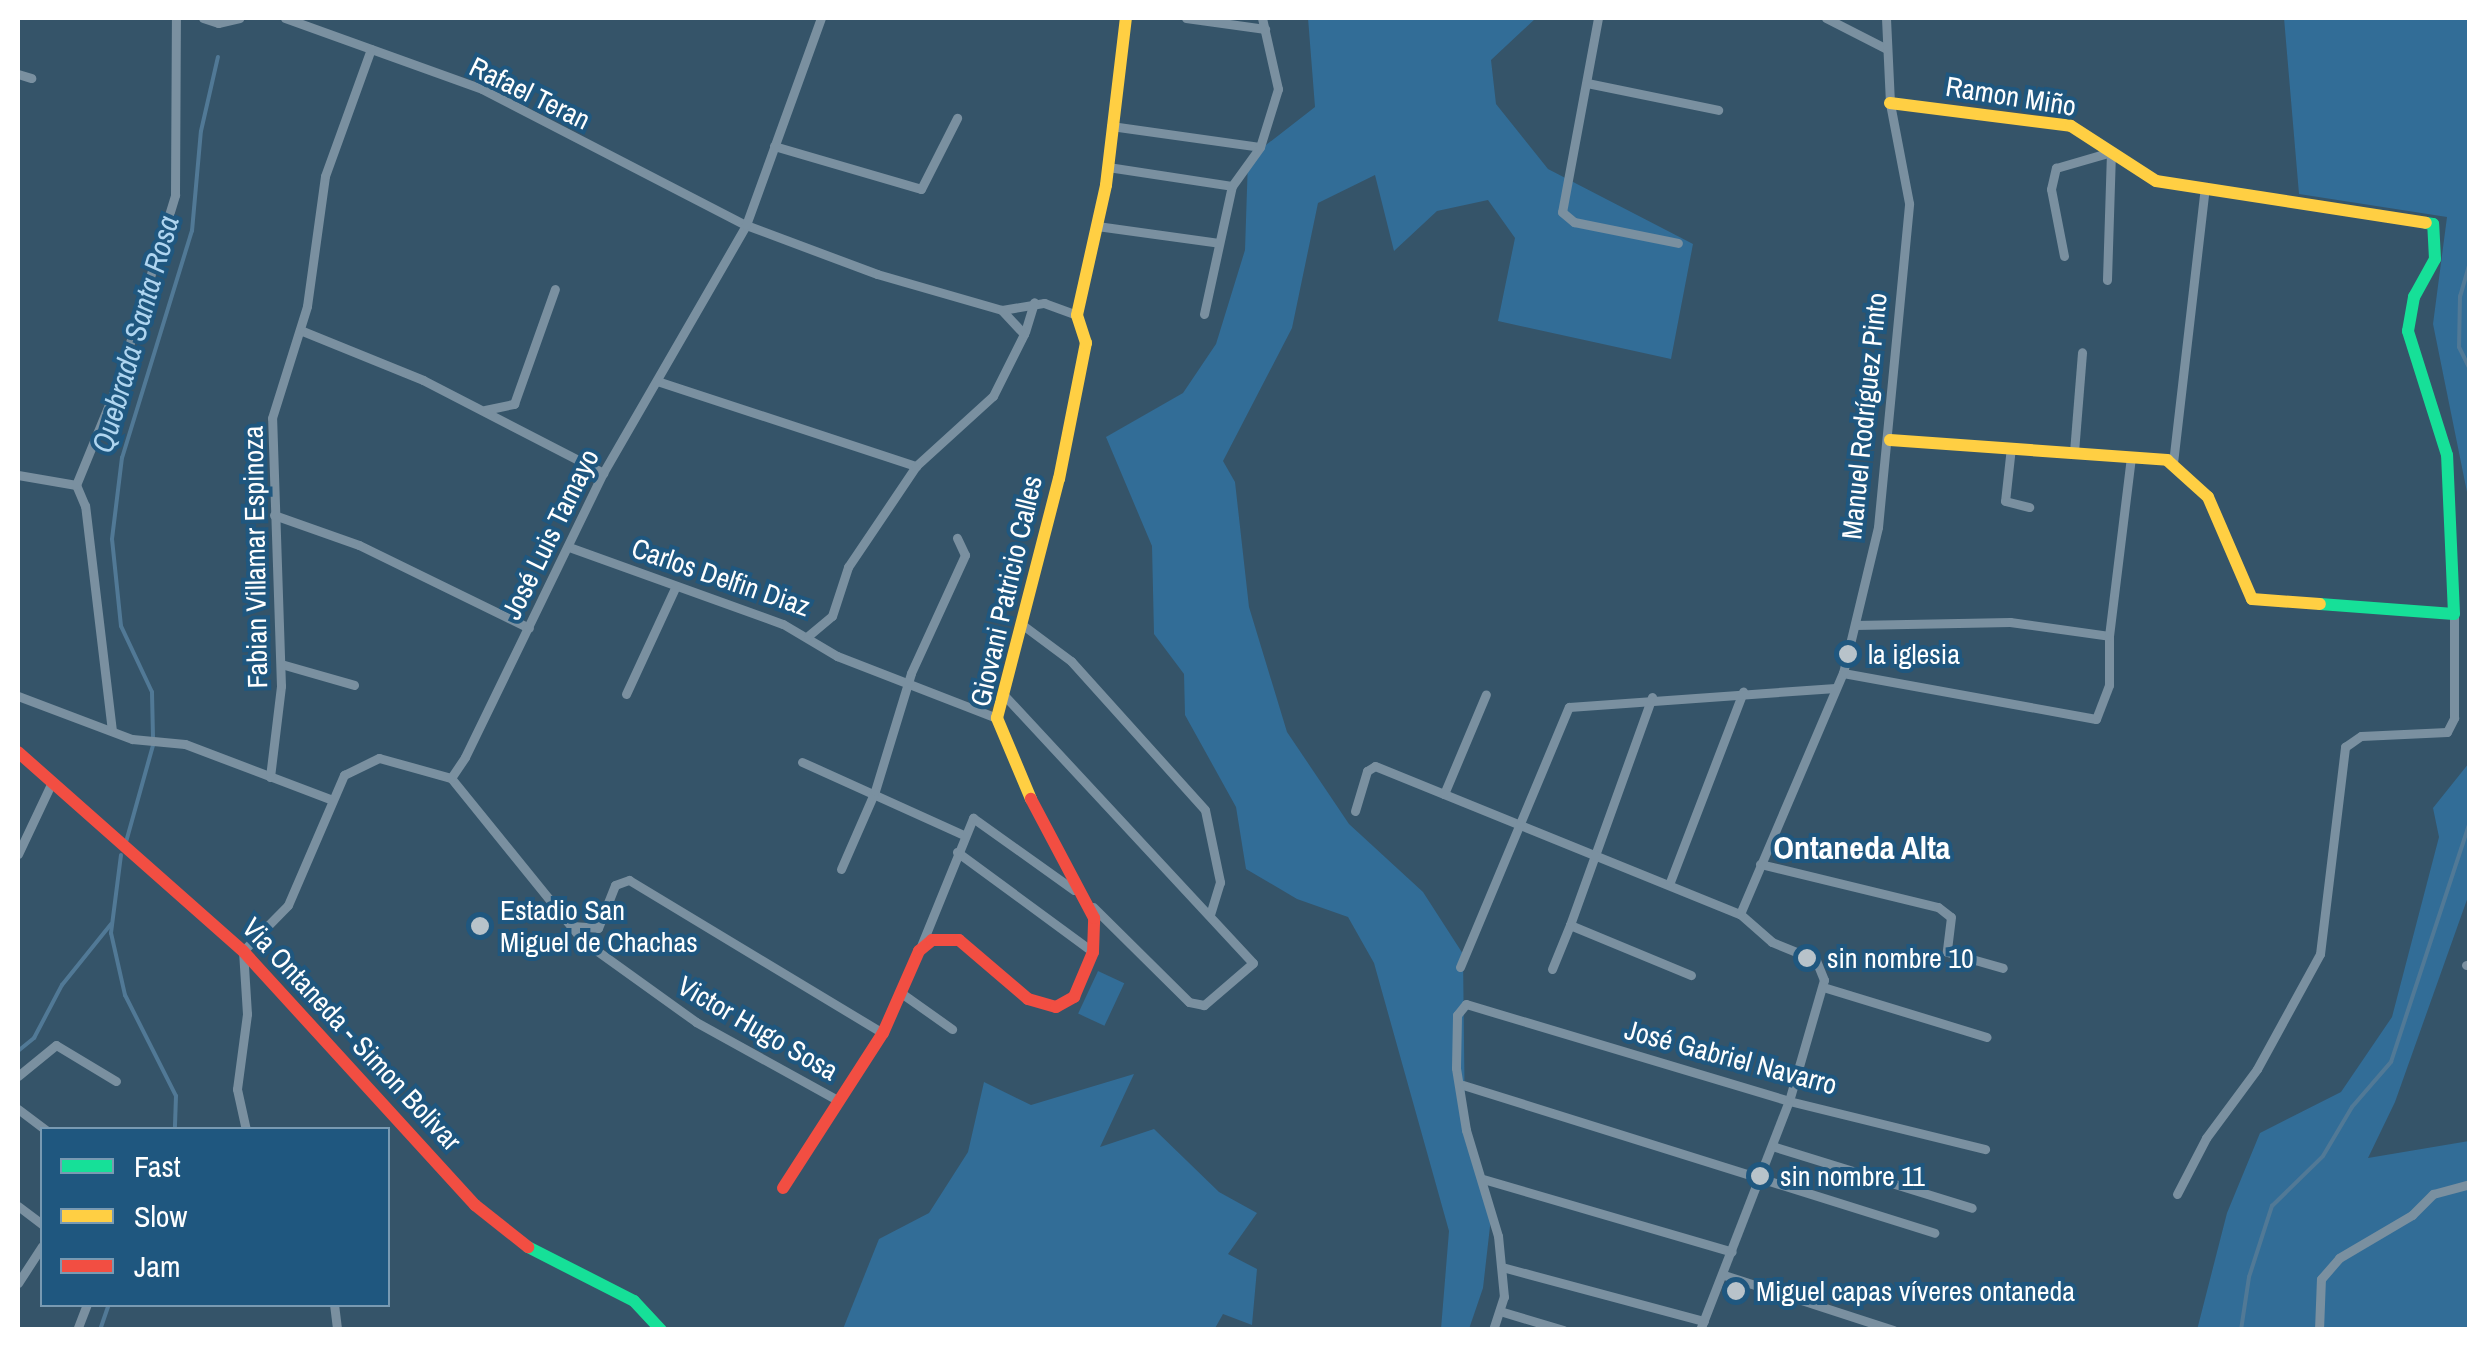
<!DOCTYPE html>
<html>
<head>
<meta charset="utf-8">
<style>
  body { margin:0 }
  #map { position:relative; width:2487px; height:1347px; overflow:hidden; background:#355469; font-family:"Archivo Narrow",sans-serif }
  div>[style] { position:absolute }
  [style*='--x'] { left:calc(var(--x)*1px); top:calc(var(--y)*1px); width:calc(var(--w)*1px); rotate:calc(var(--a)*1deg) }
  .green>* { inset:0; background:#326d97; transform-origin:0 0 }
  .stream>* { height:4px; margin:-2px; padding:0 2px; transform-origin:2px; border-radius:2px; background:#517996 }
  .street>* { height:9px; margin:-4.5px; padding:0 4.5px; transform-origin:4.5px; border-radius:4.5px; background:#7a90a0 }
  .fast>* { height:12px; margin:-6px; padding:0 6px; transform-origin:6px; border-radius:6px; background:#16e098 }
  .slow>* { height:12px; margin:-6px; padding:0 6px; transform-origin:6px; border-radius:6px; background:#ffcf43 }
  .jam>* { height:12px; margin:-6px; padding:0 6px; transform-origin:6px; border-radius:6px; background:#f24e42 }
  .dots>* { width:28px; height:28px; translate:-50% -50%; box-sizing:border-box; border:5px solid #1f577f; border-radius:50% }
  span { translate:-50% -50%; white-space:nowrap; text-align:center; line-height:1.15; -webkit-text-stroke:8px #1f577f; paint-order:stroke }
  .street-label { font-size:28px; color:#fff }
  .poi-label { font-size:28px; color:#fff }
  .left { translate:0 -50%; text-align:left }
  .water-label { font-size:30px; color:#afd5f0; font-style:italic }
  .quarter-label { font-size:32px; color:#fff; font-weight:700 }
  .frame { position:absolute; inset:0; border:20px solid #fff; pointer-events:none }
  .legend { position:absolute; left:40px; top:1127px; width:350px; height:180px; box-sizing:border-box; background:#1f577f; border:2px solid #799ab2; margin:0; padding:12px 18px; list-style:none; font-size:30px; color:#fff }
  .legend li { display:flex; align-items:center; gap:20px; height:50px }
  .legend b { width:50px; border:2px solid #799ab2 }
</style>
</head>
<body>
<div id="map">
  <div class="green">
    <i style="clip-path:polygon(1308px 18px,1536px 18px,1491px 60px,1496px 104px,1548px 169px,1693px 244px,1671px 359px,1498px 321px,1515px 238px,1488px 200px,1437px 211px,1394px 251px,1375px 175px,1318px 203px,1292px 328px,1223px 461px,1235px 482px,1249px 607px,1287px 732px,1349px 824px,1423px 892px,1463px 954px,1465px 1130px,1492px 1209px,1483px 1288px,1469px 1329px,1441px 1329px,1449px 1231px,1374px 963px,1348px 917px,1297px 899px,1246px 869px,1236px 807px,1185px 715px,1184px 674px,1154px 634px,1152px 546px,1106px 437px,1183px 393px,1216px 344px,1245px 250px,1248px 159px,1315px 107px)"></i>
    <i style="clip-path:polygon(2284px 18px,2469px 18px,2469px 502px,2433px 324px,2447px 217px,2299px 194px)"></i>
    <i style="clip-path:polygon(2469px 763px,2469px 894px,2395px 1102px,2368px 1158px,2469px 1141px,2469px 1329px,2197px 1330px,2227px 1213px,2260px 1133px,2341px 1092px,2392px 1017px,2439px 837px,2433px 808px)"></i>
    <i style="left:1098px;top:971px;width:29px;height:47px;rotate:25deg"></i>
    <i style="clip-path:polygon(1134px 1074px,1100px 1147px,1154px 1129px,1219px 1192px,1257px 1213px,1228px 1254px,1257px 1269px,1252px 1325px,1223px 1314px,1214px 1330px,843px 1329px,879px 1239px,929px 1213px,968px 1152px,984px 1082px,1031px 1105px)"></i>
  </div>
  <div class="stream">
    <i style="--x:2470;--y:262;--w:35;--a:106"></i>
    <i style="--x:2460;--y:296;--w:51;--a:91.1"></i>
    <i style="--x:2459;--y:347;--w:25;--a:64"></i>
    <i style="--x:153;--y:737;--w:45;--a:-91.3"></i>
    <i style="--x:152;--y:692;--w:73;--a:-115.2"></i>
    <i style="--x:121;--y:626;--w:87;--a:-95.9"></i>
    <i style="--x:112;--y:539;--w:82;--a:-83"></i>
    <i style="--x:122;--y:458;--w:238;--a:-72.9"></i>
    <i style="--x:192;--y:231;--w:100;--a:-84.9"></i>
    <i style="--x:201;--y:131;--w:76;--a:-77.1"></i>
    <i style="--x:126;--y:842;--w:101;--a:-74.4"></i>
    <i style="--x:121;--y:855;--w:79;--a:97.3"></i>
    <i style="--x:111;--y:933;--w:64;--a:77.3"></i>
    <i style="--x:125;--y:995;--w:113;--a:63.2"></i>
    <i style="--x:176;--y:1096;--w:34;--a:92"></i>
    <i style="--x:18;--y:1051;--w:21;--a:-39"></i>
    <i style="--x:34;--y:1038;--w:60;--a:-62.2"></i>
    <i style="--x:62;--y:985;--w:78;--a:-51.2"></i>
    <i style="--x:100;--y:1330;--w:28;--a:-71"></i>
    <i style="--x:2241;--y:1330;--w:54;--a:-81.4"></i>
    <i style="--x:2249;--y:1277;--w:75;--a:-72.1"></i>
    <i style="--x:2272;--y:1206;--w:71;--a:-44.4"></i>
    <i style="--x:2323;--y:1156;--w:57;--a:-59.4"></i>
    <i style="--x:2352;--y:1107;--w:60;--a:-49.1"></i>
    <i style="--x:2391;--y:1062;--w:253;--a:-71.8"></i>
  </div>
  <div class="street">
    <i style="--x:203;--y:18;--w:16;--a:18"></i>
    <i style="--x:218;--y:23;--w:22;--a:-13"></i>
    <i style="--x:285;--y:18;--w:209;--a:19.8"></i>
    <i style="--x:482;--y:89;--w:297;--a:27.3"></i>
    <i style="--x:746;--y:225;--w:140;--a:20.5"></i>
    <i style="--x:877;--y:274;--w:130;--a:16.1"></i>
    <i style="--x:1002;--y:310;--w:43;--a:-9.5"></i>
    <i style="--x:1044;--y:303;--w:35;--a:20"></i>
    <i style="--x:1186;--y:18;--w:80;--a:7.9"></i>
    <i style="--x:1598;--y:18;--w:197;--a:100.5"></i>
    <i style="--x:1562;--y:212;--w:16;--a:40"></i>
    <i style="--x:1574;--y:222;--w:106;--a:11.4"></i>
    <i style="--x:1826;--y:18;--w:66;--a:27"></i>
    <i style="--x:18;--y:74;--w:14;--a:17"></i>
    <i style="--x:1587;--y:83;--w:134;--a:11.6"></i>
    <i style="--x:1111;--y:126;--w:150;--a:8"></i>
    <i style="--x:774;--y:146;--w:153;--a:16.3"></i>
    <i style="--x:921;--y:189;--w:80;--a:-63.1"></i>
    <i style="--x:1108;--y:167;--w:125;--a:8.7"></i>
    <i style="--x:1097;--y:226;--w:123;--a:7.9"></i>
    <i style="--x:2064;--y:256;--w:68;--a:-101"></i>
    <i style="--x:2051;--y:189;--w:22;--a:-77"></i>
    <i style="--x:2056;--y:168;--w:57;--a:-16.2"></i>
    <i style="--x:2111;--y:152;--w:128;--a:91.8"></i>
    <i style="--x:1204;--y:314;--w:131;--a:-77.7"></i>
    <i style="--x:1232;--y:186;--w:48;--a:-54.3"></i>
    <i style="--x:1260;--y:147;--w:61;--a:-72.8"></i>
    <i style="--x:1278;--y:89;--w:73;--a:-102.7"></i>
    <i style="--x:300;--y:330;--w:133;--a:22.1"></i>
    <i style="--x:423;--y:380;--w:203;--a:27.3"></i>
    <i style="--x:1025;--y:332;--w:31;--a:-73"></i>
    <i style="--x:657;--y:381;--w:273;--a:18.2"></i>
    <i style="--x:485;--y:410;--w:30;--a:-12"></i>
    <i style="--x:514;--y:404;--w:122;--a:-70.4"></i>
    <i style="--x:2011;--y:447;--w:54;--a:96.3"></i>
    <i style="--x:2005;--y:501;--w:25;--a:14"></i>
    <i style="--x:2074;--y:452;--w:100;--a:-85.4"></i>
    <i style="--x:2173;--y:463;--w:277;--a:-83.4"></i>
    <i style="--x:18;--y:475;--w:59;--a:9.8"></i>
    <i style="--x:274;--y:515;--w:90;--a:19.4"></i>
    <i style="--x:359;--y:545;--w:189;--a:26"></i>
    <i style="--x:569;--y:547;--w:227;--a:19.8"></i>
    <i style="--x:783;--y:624;--w:63;--a:30.7"></i>
    <i style="--x:837;--y:656;--w:172;--a:21.2"></i>
    <i style="--x:1855;--y:625;--w:155;--a:-1.1"></i>
    <i style="--x:2010;--y:622;--w:100;--a:8"></i>
    <i style="--x:1024;--y:626;--w:59;--a:36.7"></i>
    <i style="--x:1071;--y:661;--w:200;--a:48"></i>
    <i style="--x:1205;--y:810;--w:74;--a:78.2"></i>
    <i style="--x:1220;--y:882;--w:34;--a:107"></i>
    <i style="--x:808;--y:636;--w:31;--a:-40"></i>
    <i style="--x:832;--y:616;--w:52;--a:-71.9"></i>
    <i style="--x:848;--y:567;--w:122;--a:-56"></i>
    <i style="--x:916;--y:466;--w:104;--a:-42.3"></i>
    <i style="--x:993;--y:396;--w:69;--a:-63.4"></i>
    <i style="--x:1024;--y:334;--w:33;--a:-133"></i>
    <i style="--x:281;--y:664;--w:76;--a:16"></i>
    <i style="--x:1843;--y:673;--w:257;--a:10.3"></i>
    <i style="--x:2096;--y:719;--w:36;--a:-69"></i>
    <i style="--x:2109;--y:685;--w:49;--a:-90"></i>
    <i style="--x:2109;--y:636;--w:180;--a:-83"></i>
    <i style="--x:626;--y:694;--w:119;--a:-65.2"></i>
    <i style="--x:1003;--y:694;--w:367;--a:47.1"></i>
    <i style="--x:1253;--y:963;--w:65;--a:139.4"></i>
    <i style="--x:1204;--y:1005;--w:15;--a:-169"></i>
    <i style="--x:1189;--y:1002;--w:135;--a:-135.3"></i>
    <i style="--x:18;--y:696;--w:122;--a:20.7"></i>
    <i style="--x:132;--y:739;--w:53;--a:5.4"></i>
    <i style="--x:185;--y:744;--w:155;--a:20.8"></i>
    <i style="--x:1652;--y:697;--w:242;--a:109.8"></i>
    <i style="--x:1570;--y:925;--w:131;--a:22.5"></i>
    <i style="--x:112;--y:731;--w:227;--a:-96.8"></i>
    <i style="--x:85;--y:506;--w:23;--a:-113"></i>
    <i style="--x:76;--y:485;--w:108;--a:-67.7"></i>
    <i style="--x:117;--y:385;--w:199;--a:-73"></i>
    <i style="--x:175;--y:195;--w:177;--a:-89.7"></i>
    <i style="--x:802;--y:762;--w:178;--a:24.3"></i>
    <i style="--x:270;--y:777;--w:92;--a:-83.1"></i>
    <i style="--x:281;--y:686;--w:268;--a:-91.9"></i>
    <i style="--x:272;--y:418;--w:117;--a:-72.6"></i>
    <i style="--x:307;--y:306;--w:131;--a:-82.1"></i>
    <i style="--x:325;--y:176;--w:135;--a:-70.1"></i>
    <i style="--x:451;--y:778;--w:208;--a:51"></i>
    <i style="--x:582;--y:940;--w:140;--a:35.7"></i>
    <i style="--x:696;--y:1022;--w:163;--a:28.9"></i>
    <i style="--x:1444;--y:794;--w:108;--a:-67.2"></i>
    <i style="--x:1355;--y:811;--w:42;--a:-73.3"></i>
    <i style="--x:1367;--y:771;--w:9;--a:-32"></i>
    <i style="--x:1375;--y:766;--w:394;--a:22.1"></i>
    <i style="--x:957;--y:852;--w:169;--a:36.3"></i>
    <i style="--x:18;--y:854;--w:80;--a:-64.7"></i>
    <i style="--x:1760;--y:864;--w:183;--a:13.6"></i>
    <i style="--x:1938;--y:907;--w:16;--a:38"></i>
    <i style="--x:1951;--y:917;--w:35;--a:97"></i>
    <i style="--x:1947;--y:952;--w:58;--a:15.9"></i>
    <i style="--x:841;--y:869;--w:85;--a:-66.4"></i>
    <i style="--x:875;--y:791;--w:123;--a:-73"></i>
    <i style="--x:911;--y:673;--w:130;--a:-65.4"></i>
    <i style="--x:965;--y:555;--w:19;--a:-115"></i>
    <i style="--x:1670;--y:882;--w:204;--a:-69"></i>
    <i style="--x:572;--y:926;--w:26;--a:4"></i>
    <i style="--x:598;--y:928;--w:46;--a:-68.4"></i>
    <i style="--x:615;--y:885;--w:15;--a:-20"></i>
    <i style="--x:629;--y:880;--w:297;--a:31.1"></i>
    <i style="--x:919;--y:951;--w:144;--a:-67.9"></i>
    <i style="--x:973;--y:818;--w:124;--a:35.5"></i>
    <i style="--x:2466;--y:965;--w:4;--a:-14"></i>
    <i style="--x:1460;--y:967;--w:282;--a:-67.3"></i>
    <i style="--x:1569;--y:707;--w:267;--a:-4.1"></i>
    <i style="--x:1552;--y:969;--w:48;--a:-67.8"></i>
    <i style="--x:1823;--y:987;--w:171;--a:17"></i>
    <i style="--x:904;--y:995;--w:59;--a:35.3"></i>
    <i style="--x:18;--y:1076;--w:49;--a:-39.2"></i>
    <i style="--x:56;--y:1045;--w:70;--a:31"></i>
    <i style="--x:1463;--y:1085;--w:494;--a:17.4"></i>
    <i style="--x:18;--y:1109;--w:35;--a:37"></i>
    <i style="--x:246;--y:1130;--w:42;--a:-102.4"></i>
    <i style="--x:237;--y:1089;--w:76;--a:-82.4"></i>
    <i style="--x:247;--y:1014;--w:63;--a:-93.6"></i>
    <i style="--x:243;--y:951;--w:64;--a:-45.6"></i>
    <i style="--x:288;--y:905;--w:142;--a:-66.7"></i>
    <i style="--x:344;--y:775;--w:39;--a:-26"></i>
    <i style="--x:379;--y:758;--w:75;--a:15.5"></i>
    <i style="--x:451;--y:778;--w:25;--a:-56"></i>
    <i style="--x:465;--y:757;--w:316;--a:-64.1"></i>
    <i style="--x:603;--y:473;--w:286;--a:-60"></i>
    <i style="--x:746;--y:225;--w:220;--a:-70.1"></i>
    <i style="--x:1772;--y:1146;--w:209;--a:17.2"></i>
    <i style="--x:1483;--y:1179;--w:259;--a:16.3"></i>
    <i style="--x:2177;--y:1194;--w:63;--a:-62.6"></i>
    <i style="--x:2206;--y:1138;--w:86;--a:-53.5"></i>
    <i style="--x:2257;--y:1069;--w:131;--a:-61.3"></i>
    <i style="--x:2320;--y:954;--w:209;--a:-83.1"></i>
    <i style="--x:2345;--y:747;--w:19;--a:-35"></i>
    <i style="--x:2361;--y:736;--w:86;--a:-2.7"></i>
    <i style="--x:2447;--y:732;--w:16;--a:-63"></i>
    <i style="--x:2454;--y:718;--w:104;--a:-90"></i>
    <i style="--x:18;--y:1206;--w:30;--a:37"></i>
    <i style="--x:1502;--y:1267;--w:209;--a:15"></i>
    <i style="--x:1724;--y:1275;--w:178;--a:18"></i>
    <i style="--x:18;--y:1283;--w:44;--a:-57"></i>
    <i style="--x:334;--y:1304;--w:26;--a:83"></i>
    <i style="--x:1503;--y:1312;--w:63;--a:16.7"></i>
    <i style="--x:77;--y:1330;--w:28;--a:-69"></i>
    <i style="--x:1493;--y:1330;--w:35;--a:-72"></i>
    <i style="--x:1504;--y:1297;--w:61;--a:-95.6"></i>
    <i style="--x:1498;--y:1236;--w:111;--a:-106.8"></i>
    <i style="--x:1466;--y:1130;--w:63;--a:-99.2"></i>
    <i style="--x:1456;--y:1068;--w:53;--a:-88.9"></i>
    <i style="--x:1457;--y:1015;--w:14;--a:-51"></i>
    <i style="--x:1466;--y:1004;--w:337;--a:16.7"></i>
    <i style="--x:1789;--y:1101;--w:202;--a:13.8"></i>
    <i style="--x:1700;--y:1330;--w:246;--a:-68.8"></i>
    <i style="--x:1789;--y:1101;--w:126;--a:-73.9"></i>
    <i style="--x:1824;--y:980;--w:22;--a:-112"></i>
    <i style="--x:1816;--y:960;--w:48;--a:-157.8"></i>
    <i style="--x:1772;--y:942;--w:43;--a:-138.8"></i>
    <i style="--x:1740;--y:914;--w:262;--a:-66.9"></i>
    <i style="--x:1843;--y:673;--w:150;--a:-76.5"></i>
    <i style="--x:1878;--y:527;--w:325;--a:-84.5"></i>
    <i style="--x:1909;--y:203;--w:102;--a:-100.8"></i>
    <i style="--x:1890;--y:103;--w:85;--a:-92.7"></i>
    <i style="--x:2319;--y:1330;--w:51;--a:-87.8"></i>
    <i style="--x:2321;--y:1279;--w:28;--a:-49"></i>
    <i style="--x:2339;--y:1258;--w:85;--a:-30.5"></i>
    <i style="--x:2412;--y:1215;--w:30;--a:-45"></i>
    <i style="--x:2433;--y:1194;--w:38;--a:-15"></i>
  </div>
  <div class="fast">
    <i style="--x:2320;--y:604;--w:134;--a:4.3"></i>
    <i style="--x:2454;--y:614;--w:159;--a:-92.5"></i>
    <i style="--x:2447;--y:455;--w:130;--a:-107.5"></i>
    <i style="--x:2408;--y:331;--w:35;--a:-80"></i>
    <i style="--x:2414;--y:297;--w:43;--a:-61.1"></i>
    <i style="--x:2435;--y:259;--w:35;--a:-93"></i>
    <i style="--x:2433;--y:224;--w:7;--a:-172"></i>
    <i style="--x:528;--y:1247;--w:119;--a:27"></i>
    <i style="--x:634;--y:1301;--w:40;--a:47"></i>
  </div>
  <div class="slow">
    <i style="--x:1890;--y:103;--w:182;--a:7.2"></i>
    <i style="--x:2071;--y:126;--w:101;--a:32.9"></i>
    <i style="--x:2156;--y:181;--w:273;--a:8.8"></i>
    <i style="--x:1890;--y:440;--w:278;--a:4.1"></i>
    <i style="--x:2167;--y:460;--w:55;--a:42.1"></i>
    <i style="--x:2208;--y:497;--w:111;--a:66.7"></i>
    <i style="--x:2252;--y:599;--w:68;--a:4.2"></i>
    <i style="--x:1031;--y:799;--w:88;--a:-112.8"></i>
    <i style="--x:997;--y:718;--w:247;--a:-75.5"></i>
    <i style="--x:1059;--y:479;--w:139;--a:-78.8"></i>
    <i style="--x:1086;--y:343;--w:29;--a:-108"></i>
    <i style="--x:1077;--y:315;--w:133;--a:-77.4"></i>
    <i style="--x:1106;--y:185;--w:168;--a:-83.2"></i>
  </div>
  <div class="jam">
    <i style="--x:18;--y:752;--w:300;--a:41.5"></i>
    <i style="--x:243;--y:951;--w:344;--a:47.6"></i>
    <i style="--x:475;--y:1205;--w:68;--a:38.4"></i>
    <i style="--x:783;--y:1188;--w:184;--a:-57.2"></i>
    <i style="--x:883;--y:1033;--w:90;--a:-66.3"></i>
    <i style="--x:919;--y:951;--w:17;--a:-40"></i>
    <i style="--x:932;--y:940;--w:27;--a:0"></i>
    <i style="--x:959;--y:940;--w:91;--a:40.5"></i>
    <i style="--x:1028;--y:999;--w:29;--a:16"></i>
    <i style="--x:1056;--y:1007;--w:21;--a:-29"></i>
    <i style="--x:1074;--y:997;--w:49;--a:-67.1"></i>
    <i style="--x:1093;--y:952;--w:34;--a:-88"></i>
    <i style="--x:1094;--y:918;--w:135;--a:-117.9"></i>
  </div>
  <div class="dots">
    <i style="left:1848px;top:654px;background:#b8c3ca"></i>
    <i style="left:480px;top:926px;background:#b8c3ca"></i>
    <i style="left:1807px;top:958px;background:#b8c3ca"></i>
    <i style="left:1760px;top:1176px;background:#b8c3ca"></i>
    <i style="left:1736px;top:1291px;background:#b8c3ca"></i>
  </div>
  <div class="street-label">
    <span style="left:530px;top:93px;rotate:26deg">Rafael Teran</span>
    <span style="left:2011px;top:96px;rotate:9deg">Ramon Miño</span>
    <span style="left:1864px;top:416px;rotate:-84deg">Manuel Rodríguez Pinto</span>
    <span style="left:550px;top:534px;rotate:-64deg">José Luis Tamayo</span>
    <span style="left:255px;top:557px;rotate:-91deg">Fabian Villamar Espinoza</span>
    <span style="left:721px;top:577px;rotate:19deg">Carlos Delfin Diaz</span>
    <span style="left:1006px;top:591px;rotate:-77deg">Giovani Patricio Calles</span>
    <span style="left:758px;top:1028px;rotate:30deg">Victor Hugo Sosa</span>
    <span style="left:352px;top:1034px;rotate:47deg">Via Ontaneda - Simon Bolivar</span>
    <span style="left:1731px;top:1057px;rotate:15deg">José Gabriel Navarro</span>
  </div>
  <div class="poi-label">
    <span class="left" style="left:1868px;top:654px">la iglesia</span>
    <span class="left" style="left:500px;top:926px">Estadio San<br>Miguel de Chachas</span>
    <span class="left" style="left:1827px;top:958px">sin nombre 10</span>
    <span class="left" style="left:1780px;top:1176px">sin nombre 11</span>
    <span class="left" style="left:1756px;top:1291px">Miguel capas víveres ontaneda</span>
  </div>
  <div class="water-label">
    <span style="left:135px;top:334px;rotate:-74deg">Quebrada Santa Rosa</span>
  </div>
  <div class="quarter-label">
    <span style="left:1862px;top:848px">Ontaneda Alta</span>
  </div>
  <div class="frame"></div>
  <ul class="legend">
  <li><b style="height:12px;background:#16e098"></b>Fast</li>
  <li><b style="height:12px;background:#ffcf43"></b>Slow</li>
  <li><b style="height:12px;background:#f24e42"></b>Jam</li>
  </ul>
</div>
</body>
</html>
